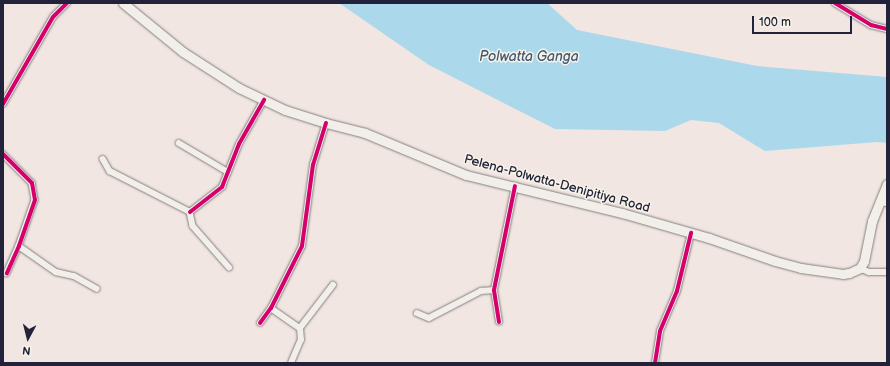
<!DOCTYPE html>
<html>
<head>
<meta charset="utf-8">
<style>
  body { margin:0 }
  #map { position:relative; width:890px; height:366px; overflow:hidden; background:#f1e6e1; font-family:"Balsamiq Sans",sans-serif }
  div>[style] { position:absolute }
  [style*='--x'] { left:calc(var(--x)*1px); top:calc(var(--y)*1px); width:calc(var(--w)*1px); rotate:calc(var(--a)*1deg) }
  .water>* { inset:0; background:#acd8ec }
  .roads { filter:drop-shadow(0 0 1px #847f81) drop-shadow(0 0 1px #847f81) }
  .minor>* { height:5.5px; margin:-2.75px; padding:0 2.75px; transform-origin:2.75px; border-radius:2.75px; background:#f2efeb }
  .primary>* { height:9px; margin:-4.5px; padding:0 4.5px; transform-origin:4.5px; border-radius:4.5px; background:#f2efeb }
  .cycleway>* { height:4px; margin:-2px; padding:0 2px; transform-origin:2px; border-radius:2px; background:#d6006c }
  span { translate:-50% -50%; white-space:nowrap; text-align:center; line-height:1.15; -webkit-text-stroke:3px #f7f3e8; paint-order:stroke }
  .street-label { font-size:13px; color:#22223b }
  .water-label { font-size:14px; color:#435772; font-style:italic }
  .frame { position:absolute; inset:0; border:4px solid #22223b; pointer-events:none }
  .north { position:absolute; left:8px; top:318px; width:40px; height:40px; -webkit-text-stroke:3px #f7f3e8; paint-order:stroke; rotate:187deg; font-size:11px; font-weight:700; line-height:16px; text-align:center; color:#22223b }
  .north::after { content:''; display:block; margin:auto; width:14px; height:18px; background:#22223b; clip-path:polygon(50% 0,100% 100%,50% 72%,0 100%) }
  .scale { position:absolute; left:752px; top:16px; width:100px; height:18px; box-sizing:border-box; border:2px solid #22223b; border-top:0; padding-left:5px; font-size:12px; line-height:14px; white-space:nowrap; color:#22223b; -webkit-text-stroke:3px #f7f3e8; paint-order:stroke }
</style>
</head>
<body>
<div id="map">
  <div class="water">
    <i style="clip-path:polygon(339px 3px,547px 3px,577px 30px,757px 66px,887px 77px,887px 143px,877px 142px,765px 151px,719px 123px,691px 120px,665px 131px,555px 129px,429px 65px)"></i>
  </div>
  <div class="roads">
    <div class="minor">
      <i style="--x:835;--y:3;--w:42;--a:31.4"></i>
      <i style="--x:871;--y:25;--w:16;--a:14"></i>
      <i style="--x:3;--y:104;--w:100;--a:-60.1"></i>
      <i style="--x:53;--y:17;--w:20;--a:-45"></i>
      <i style="--x:179;--y:143;--w:57;--a:30.6"></i>
      <i style="--x:3;--y:154;--w:41;--a:45"></i>
      <i style="--x:32;--y:183;--w:17;--a:80"></i>
      <i style="--x:35;--y:200;--w:49;--a:109.2"></i>
      <i style="--x:19;--y:246;--w:30;--a:114"></i>
      <i style="--x:103;--y:159;--w:14;--a:60"></i>
      <i style="--x:110;--y:171;--w:90;--a:27.1"></i>
      <i style="--x:879;--y:202;--w:8;--a:7"></i>
      <i style="--x:190;--y:212;--w:41;--a:-38"></i>
      <i style="--x:222;--y:187;--w:46;--a:-68.4"></i>
      <i style="--x:239;--y:144;--w:51;--a:-60.4"></i>
      <i style="--x:190;--y:212;--w:14;--a:78"></i>
      <i style="--x:193;--y:226;--w:55;--a:48.7"></i>
      <i style="--x:19;--y:246;--w:45;--a:35.1"></i>
      <i style="--x:56;--y:272;--w:18;--a:13"></i>
      <i style="--x:74;--y:276;--w:26;--a:29"></i>
      <i style="--x:860;--y:268;--w:10;--a:24"></i>
      <i style="--x:869;--y:272;--w:18;--a:0"></i>
      <i style="--x:271;--y:308;--w:35;--a:35"></i>
      <i style="--x:417;--y:313;--w:13;--a:23"></i>
      <i style="--x:429;--y:318;--w:59;--a:-27.4"></i>
      <i style="--x:481;--y:291;--w:13;--a:-4"></i>
      <i style="--x:499;--y:322;--w:32;--a:-99"></i>
      <i style="--x:494;--y:290;--w:106;--a:-78.6"></i>
      <i style="--x:260;--y:323;--w:19;--a:-54"></i>
      <i style="--x:271;--y:308;--w:69;--a:-63.4"></i>
      <i style="--x:302;--y:246;--w:82;--a:-82.3"></i>
      <i style="--x:313;--y:165;--w:44;--a:-72.8"></i>
      <i style="--x:291;--y:363;--w:25;--a:-67"></i>
      <i style="--x:301;--y:340;--w:12;--a:-95"></i>
      <i style="--x:300;--y:328;--w:54;--a:-52.5"></i>
      <i style="--x:655;--y:363;--w:32;--a:-81"></i>
      <i style="--x:660;--y:331;--w:43;--a:-67"></i>
      <i style="--x:677;--y:291;--w:60;--a:-76.4"></i>
    </div>
    <div class="primary">
      <i style="--x:123;--y:3;--w:77;--a:39.2"></i>
      <i style="--x:183;--y:52;--w:67;--a:32.7"></i>
      <i style="--x:239;--y:88;--w:51;--a:25.6"></i>
      <i style="--x:285;--y:110;--w:43;--a:17.6"></i>
      <i style="--x:326;--y:123;--w:40;--a:14.4"></i>
      <i style="--x:365;--y:133;--w:109;--a:22.6"></i>
      <i style="--x:466;--y:175;--w:161;--a:13.7"></i>
      <i style="--x:622;--y:213;--w:91;--a:16"></i>
      <i style="--x:709;--y:238;--w:70;--a:19.2"></i>
      <i style="--x:775;--y:261;--w:27;--a:15"></i>
      <i style="--x:801;--y:268;--w:42;--a:8.1"></i>
      <i style="--x:843;--y:274;--w:6;--a:-9"></i>
      <i style="--x:849;--y:273;--w:12;--a:-24"></i>
      <i style="--x:860;--y:268;--w:8;--a:-60"></i>
      <i style="--x:864;--y:261;--w:41;--a:-78.7"></i>
      <i style="--x:872;--y:221;--w:40;--a:-68"></i>
    </div>
  </div>
  <div class="cycleway">
    <i style="--x:835;--y:3;--w:42;--a:31.4"></i>
    <i style="--x:871;--y:25;--w:16;--a:14"></i>
    <i style="--x:3;--y:104;--w:100;--a:-60.1"></i>
    <i style="--x:53;--y:17;--w:20;--a:-45"></i>
    <i style="--x:3;--y:154;--w:41;--a:45"></i>
    <i style="--x:32;--y:183;--w:17;--a:80"></i>
    <i style="--x:35;--y:200;--w:49;--a:109.2"></i>
    <i style="--x:19;--y:246;--w:30;--a:114"></i>
    <i style="--x:190;--y:212;--w:41;--a:-38"></i>
    <i style="--x:222;--y:187;--w:46;--a:-68.4"></i>
    <i style="--x:239;--y:144;--w:51;--a:-60.4"></i>
    <i style="--x:499;--y:322;--w:32;--a:-99"></i>
    <i style="--x:494;--y:290;--w:106;--a:-78.6"></i>
    <i style="--x:260;--y:323;--w:19;--a:-54"></i>
    <i style="--x:271;--y:308;--w:69;--a:-63.4"></i>
    <i style="--x:302;--y:246;--w:82;--a:-82.3"></i>
    <i style="--x:313;--y:165;--w:44;--a:-72.8"></i>
    <i style="--x:655;--y:363;--w:32;--a:-81"></i>
    <i style="--x:660;--y:331;--w:43;--a:-67"></i>
    <i style="--x:677;--y:291;--w:60;--a:-76.4"></i>
  </div>
  <div class="street-label">
    <span style="left:557px;top:184px;rotate:15deg">Pelena-Polwatta-Denipitiya Road</span>
  </div>
  <div class="water-label">
    <span style="left:529px;top:57px">Polwatta Ganga</span>
  </div>
  <div class="frame"></div>
  <div class="north">N</div>
  <div class="scale">100 m</div>
</div>
</body>
</html>
